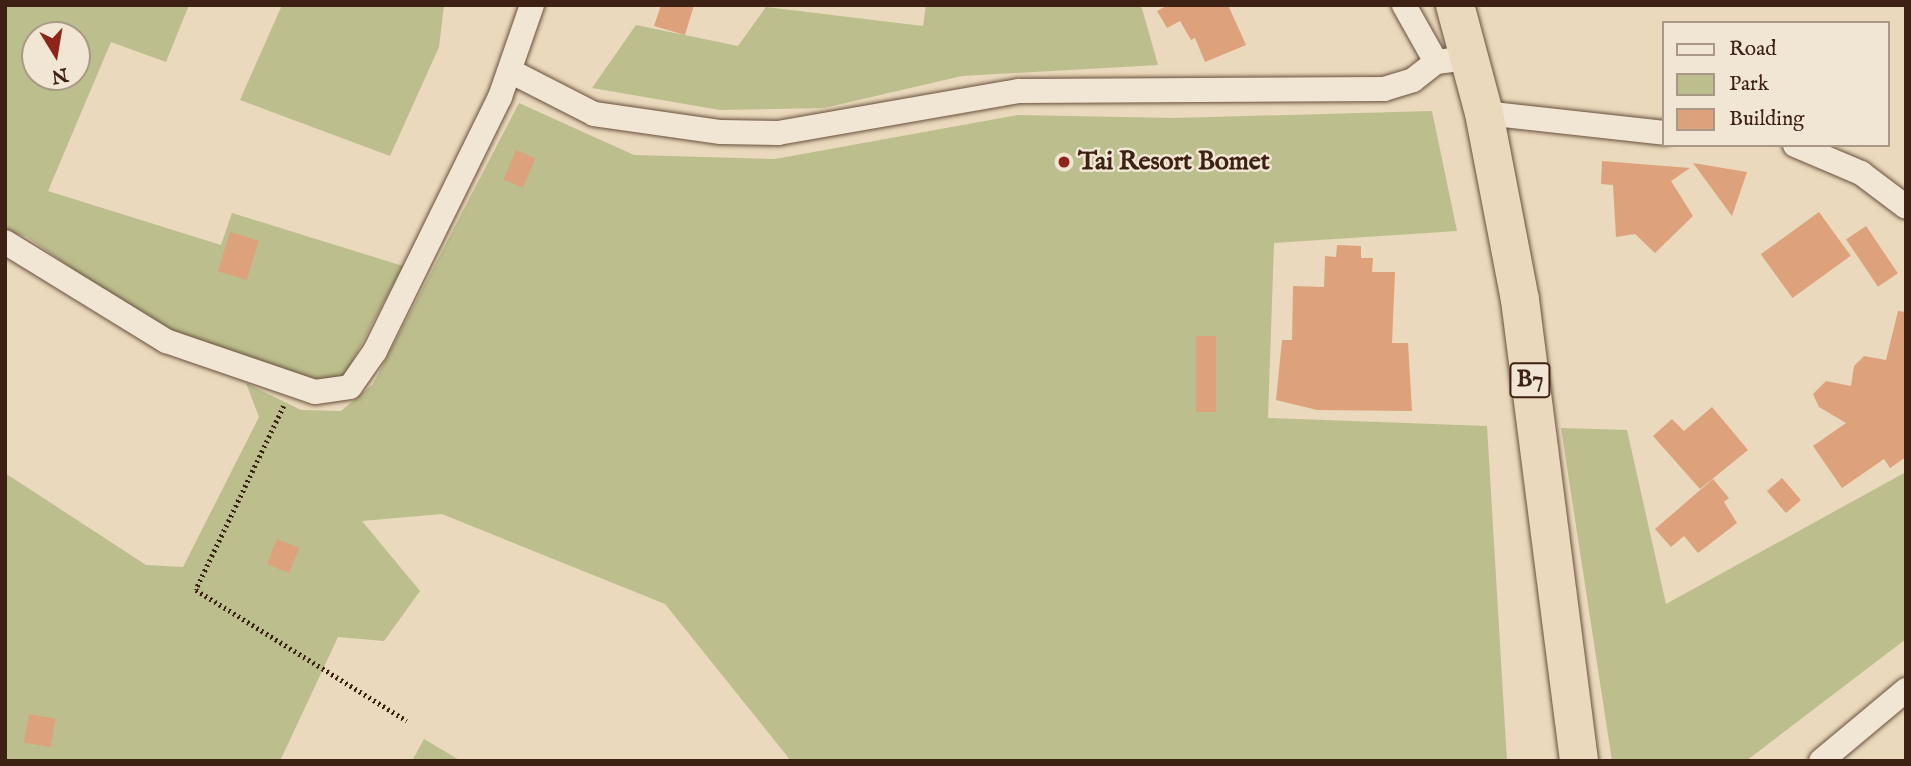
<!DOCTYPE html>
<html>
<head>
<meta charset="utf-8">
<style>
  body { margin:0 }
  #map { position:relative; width:1911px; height:766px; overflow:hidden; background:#ead9bc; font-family:"IM FELL English",serif }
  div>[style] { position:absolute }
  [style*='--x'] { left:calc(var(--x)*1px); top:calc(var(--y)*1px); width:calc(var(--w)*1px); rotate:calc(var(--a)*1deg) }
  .green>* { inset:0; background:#bcbe8d }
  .building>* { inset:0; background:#dda27b; transform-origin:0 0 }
  .path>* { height:4.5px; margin-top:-2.25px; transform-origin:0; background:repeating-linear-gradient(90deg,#3d2213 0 2px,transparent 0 5.5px) }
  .roads { filter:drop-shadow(0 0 2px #68503d) drop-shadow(0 0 2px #68503d) }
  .street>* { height:24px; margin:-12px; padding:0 12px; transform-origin:12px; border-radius:12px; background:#f1e6d3 }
  .highway>* { height:38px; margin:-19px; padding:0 19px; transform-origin:19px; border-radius:19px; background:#ead9bc }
  .dots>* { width:19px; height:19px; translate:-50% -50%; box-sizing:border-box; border:4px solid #f1e6d3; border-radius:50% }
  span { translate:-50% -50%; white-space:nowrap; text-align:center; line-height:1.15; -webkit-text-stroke:5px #f1e6d3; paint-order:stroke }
  .shield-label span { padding:2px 5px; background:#f1e6d3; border:2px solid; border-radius:5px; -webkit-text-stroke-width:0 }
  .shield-label { font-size:24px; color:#3d2213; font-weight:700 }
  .poi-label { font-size:26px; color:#3d2213; font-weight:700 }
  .left { translate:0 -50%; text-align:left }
  .frame { position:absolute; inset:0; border:7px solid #3d2213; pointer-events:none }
  .legend { position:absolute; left:1662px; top:21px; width:228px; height:126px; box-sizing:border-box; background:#f1e6d3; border:2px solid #a99886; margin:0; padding:9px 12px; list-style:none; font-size:21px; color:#3d2213 }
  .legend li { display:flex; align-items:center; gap:14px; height:35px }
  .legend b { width:35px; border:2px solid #a99886 }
  .north { position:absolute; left:21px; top:21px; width:70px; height:70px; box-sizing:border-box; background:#f1e6d3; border:2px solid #a99886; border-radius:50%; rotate:169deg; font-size:19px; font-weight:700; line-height:28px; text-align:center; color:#3d2213 }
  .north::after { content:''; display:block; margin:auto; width:24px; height:32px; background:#8f2418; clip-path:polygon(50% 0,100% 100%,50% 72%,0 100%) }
</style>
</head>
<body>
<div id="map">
  <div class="green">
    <i style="clip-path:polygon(evenodd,5px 5px,189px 5px,166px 62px,111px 42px,48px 191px,221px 245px,232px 213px,403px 266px,345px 375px,315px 382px,169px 336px,27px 237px,5px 230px,5px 5px,35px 35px,77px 35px,77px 77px,35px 77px,35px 35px)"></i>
    <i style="clip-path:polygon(282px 5px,444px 5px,439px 47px,390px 156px,240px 100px)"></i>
    <i style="clip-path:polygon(926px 5px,1141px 5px,1158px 65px,962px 76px,824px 108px,720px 110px,592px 88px,636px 25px,738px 46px,766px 7px,923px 26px)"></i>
    <i style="clip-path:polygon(519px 103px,634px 155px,775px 159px,1018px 115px,1174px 118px,1432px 111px,1457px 231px,1274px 243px,1268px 418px,1487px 426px,1507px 761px,791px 761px,665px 604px,442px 514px,362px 521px,420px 591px,384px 641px,338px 637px,280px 761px,5px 761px,5px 473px,146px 565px,183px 567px,259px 417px,246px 383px,301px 410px,341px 411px,373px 384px)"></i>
    <i style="clip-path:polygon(1561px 428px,1627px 430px,1666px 604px,1906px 472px,1906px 639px,1746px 761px,1612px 761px)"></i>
    <i style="clip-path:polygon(424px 739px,461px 761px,412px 761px)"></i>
  </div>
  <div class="building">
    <i style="clip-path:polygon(661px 5px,694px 5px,685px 35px,654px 26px)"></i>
    <i style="clip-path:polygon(1168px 5px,1228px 5px,1246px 45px,1205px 62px,1195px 38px,1191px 40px,1180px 21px,1167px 28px,1157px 11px)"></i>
    <i style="left:516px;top:150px;width:21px;height:32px;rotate:23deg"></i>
    <i style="clip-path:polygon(1602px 161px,1690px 168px,1671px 181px,1693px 216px,1655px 253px,1635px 234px,1616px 237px,1613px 185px,1601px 184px)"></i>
    <i style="clip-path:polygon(1693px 163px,1747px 172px,1732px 216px)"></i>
    <i style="left:1819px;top:212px;width:54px;height:72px;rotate:54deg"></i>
    <i style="left:1866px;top:226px;width:57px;height:24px;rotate:56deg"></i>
    <i style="left:230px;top:232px;width:30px;height:41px;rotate:17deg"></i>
    <i style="clip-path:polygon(1337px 245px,1361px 246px,1361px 258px,1373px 258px,1372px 272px,1395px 272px,1392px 343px,1408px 343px,1412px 411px,1317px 410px,1276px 400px,1282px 340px,1292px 340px,1293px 286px,1324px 287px,1325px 256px,1336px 257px)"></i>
    <i style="clip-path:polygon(1898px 311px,1906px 312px,1906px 457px,1890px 468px,1884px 459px,1842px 488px,1813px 446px,1846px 423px,1819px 407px,1813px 394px,1826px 381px,1851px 386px,1854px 366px,1864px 356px,1886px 360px)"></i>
    <i style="left:1196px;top:336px;width:20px;height:76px"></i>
    <i style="clip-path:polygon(1712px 407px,1748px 450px,1700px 489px,1653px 436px,1672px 419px,1684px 431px)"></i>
    <i style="left:1782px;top:478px;width:29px;height:20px;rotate:49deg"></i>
    <i style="clip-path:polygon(1713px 479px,1729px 498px,1724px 502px,1737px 523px,1698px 553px,1684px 536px,1671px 547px,1655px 529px)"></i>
    <i style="left:277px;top:539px;width:24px;height:27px;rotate:22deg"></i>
    <i style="left:29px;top:714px;width:27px;height:29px;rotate:10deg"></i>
  </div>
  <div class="path">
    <i style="--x:284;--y:406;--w:204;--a:115.6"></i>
    <i style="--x:196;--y:590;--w:248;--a:31.8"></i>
  </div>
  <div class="roads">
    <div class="street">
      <i style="--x:1404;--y:5;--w:65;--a:60.7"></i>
      <i style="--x:512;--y:72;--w:92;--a:27.1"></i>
      <i style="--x:594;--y:114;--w:128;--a:8.1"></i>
      <i style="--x:721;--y:132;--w:57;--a:1"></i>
      <i style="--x:778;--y:133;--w:245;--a:-9.9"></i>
      <i style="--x:1019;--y:91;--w:365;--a:-0.3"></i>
      <i style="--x:1384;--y:89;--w:30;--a:-17"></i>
      <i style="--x:1413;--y:80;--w:29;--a:-38"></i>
      <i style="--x:1436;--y:62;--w:34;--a:-7"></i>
      <i style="--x:1484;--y:113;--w:181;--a:6.3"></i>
      <i style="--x:1795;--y:145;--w:72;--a:23"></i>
      <i style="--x:1861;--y:173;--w:56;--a:37.1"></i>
      <i style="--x:5;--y:242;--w:189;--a:31.6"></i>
      <i style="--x:166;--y:341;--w:157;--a:18.9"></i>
      <i style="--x:315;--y:392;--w:35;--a:-8"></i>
      <i style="--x:350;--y:387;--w:44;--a:-55.2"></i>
      <i style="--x:375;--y:351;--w:283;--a:-63.8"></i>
      <i style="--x:500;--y:97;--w:97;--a:-70.8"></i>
      <i style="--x:1821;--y:761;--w:111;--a:-39.9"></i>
    </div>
    <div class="highway">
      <i style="--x:1455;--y:5;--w:112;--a:75"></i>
      <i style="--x:1484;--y:113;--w:190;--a:79.1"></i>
      <i style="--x:1520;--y:300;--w:465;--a:82.7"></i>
    </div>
  </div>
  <div class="dots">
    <i style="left:1064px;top:162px;background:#8f2418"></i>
  </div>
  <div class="shield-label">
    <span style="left:1530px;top:380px">B7</span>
  </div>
  <div class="poi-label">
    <span class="left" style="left:1078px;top:162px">Tai Resort Bomet</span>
  </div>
  <div class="frame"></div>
  <ul class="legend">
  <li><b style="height:9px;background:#f1e6d3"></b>Road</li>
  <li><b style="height:19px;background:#bcbe8d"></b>Park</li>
  <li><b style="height:19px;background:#dda27b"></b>Building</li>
  </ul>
  <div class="north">N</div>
</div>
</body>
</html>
